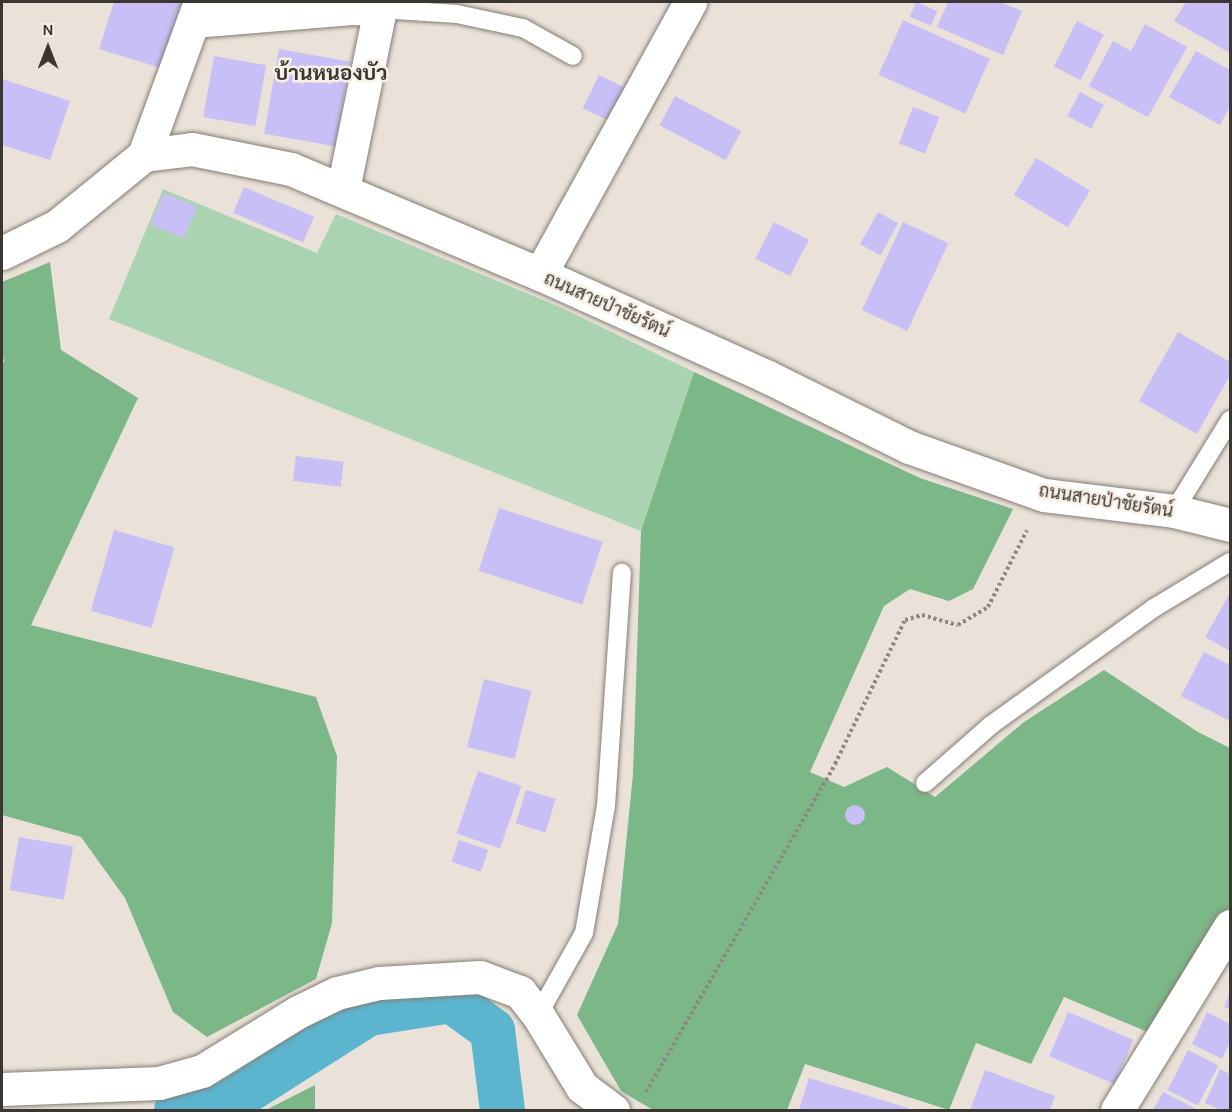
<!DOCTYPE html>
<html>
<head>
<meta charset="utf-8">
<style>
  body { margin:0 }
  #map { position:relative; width:1232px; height:1112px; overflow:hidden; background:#eae2d8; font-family:Karla,Sarabun,sans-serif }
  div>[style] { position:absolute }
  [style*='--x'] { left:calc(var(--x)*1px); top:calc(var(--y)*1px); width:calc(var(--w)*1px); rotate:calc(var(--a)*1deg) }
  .green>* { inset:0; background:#aad3b1 }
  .forest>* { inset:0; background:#7cb787 }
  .canal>* { height:45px; margin:-22.5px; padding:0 22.5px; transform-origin:22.5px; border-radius:22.5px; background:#5bb5ce }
  .building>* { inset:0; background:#c7bff5; transform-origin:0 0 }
  .round { border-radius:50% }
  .path>* { height:4px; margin-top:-2px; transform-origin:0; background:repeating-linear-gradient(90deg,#8d8881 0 3px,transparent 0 6px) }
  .roads { filter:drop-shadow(0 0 2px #847d74) drop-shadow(0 0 2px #847d74) }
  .service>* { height:18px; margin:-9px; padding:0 9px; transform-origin:9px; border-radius:9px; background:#fff }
  .minor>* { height:33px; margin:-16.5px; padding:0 16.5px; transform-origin:16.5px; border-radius:16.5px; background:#fff }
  span { translate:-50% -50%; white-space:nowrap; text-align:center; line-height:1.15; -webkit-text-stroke:5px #f8f0e5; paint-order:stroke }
  .street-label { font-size:18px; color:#3a3733 }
  .quarter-label { font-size:21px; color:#3a3733; font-weight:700 }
  .frame { position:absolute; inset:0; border:3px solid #3a3733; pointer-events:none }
  .north { position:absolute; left:18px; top:18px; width:60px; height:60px; -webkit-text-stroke:4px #f8f0e5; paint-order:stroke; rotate:0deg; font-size:16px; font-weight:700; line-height:24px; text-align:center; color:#3a3733 }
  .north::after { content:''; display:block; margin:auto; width:21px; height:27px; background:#3a3733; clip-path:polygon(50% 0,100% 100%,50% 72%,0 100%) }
</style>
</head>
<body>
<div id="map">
  <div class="green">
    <i style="clip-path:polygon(163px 189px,317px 253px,336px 214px,562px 308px,694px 372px,641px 531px,109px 319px)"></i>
  </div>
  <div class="forest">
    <i style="clip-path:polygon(50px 262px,61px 350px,138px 398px,31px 625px,316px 697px,337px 756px,332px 923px,316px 979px,207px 1037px,173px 1012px,125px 898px,81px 837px,2px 815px,2px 363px,4px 362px,2px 351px,2px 282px)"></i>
    <i style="clip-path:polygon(694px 372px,920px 478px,1013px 509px,973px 589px,949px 601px,910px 589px,884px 606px,810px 772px,844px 787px,887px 767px,935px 797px,1024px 722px,1104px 670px,1198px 732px,1230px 748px,1230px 906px,1150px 1033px,1064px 997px,1031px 1064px,976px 1043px,949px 1110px,805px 1064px,787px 1110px,653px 1110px,621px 1091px,577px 1015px,618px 924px,633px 774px,641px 531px)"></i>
    <i style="clip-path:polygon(315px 1085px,315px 1110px,266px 1110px)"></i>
  </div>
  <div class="canal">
    <i style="--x:176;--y:1110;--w:49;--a:-7"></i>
    <i style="--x:225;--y:1104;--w:169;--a:-32.5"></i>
    <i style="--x:368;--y:1013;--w:84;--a:-8.9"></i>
    <i style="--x:451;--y:1000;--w:51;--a:36.2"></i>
    <i style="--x:492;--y:1030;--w:81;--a:82.9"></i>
  </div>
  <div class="building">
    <i style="clip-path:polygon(114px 2px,182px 2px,161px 68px,99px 49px)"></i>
    <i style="left:916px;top:2px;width:23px;height:16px;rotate:23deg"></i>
    <i style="clip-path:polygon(948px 2px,1000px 2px,1022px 11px,1003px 55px,937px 27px)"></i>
    <i style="clip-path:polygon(1186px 2px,1230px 2px,1230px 53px,1174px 21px)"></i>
    <i style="left:903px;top:20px;width:95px;height:60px;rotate:24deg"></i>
    <i style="left:1077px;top:21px;width:30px;height:51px;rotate:27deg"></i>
    <i style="clip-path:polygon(1145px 24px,1187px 47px,1148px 117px,1089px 86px,1113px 41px,1131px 51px)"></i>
    <i style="left:279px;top:49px;width:72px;height:86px;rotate:10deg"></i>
    <i style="clip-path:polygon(1196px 51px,1230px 70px,1230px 106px,1220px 125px,1169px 97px)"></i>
    <i style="left:214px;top:56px;width:53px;height:62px;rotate:10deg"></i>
    <i style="left:599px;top:75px;width:28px;height:37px;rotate:26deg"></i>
    <i style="clip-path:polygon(2px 79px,70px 101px,50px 160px,2px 145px)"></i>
    <i style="left:1080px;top:92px;width:27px;height:27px;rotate:28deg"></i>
    <i style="left:675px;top:96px;width:75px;height:33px;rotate:28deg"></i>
    <i style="left:913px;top:107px;width:28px;height:39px;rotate:21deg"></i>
    <i style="left:1036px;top:158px;width:63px;height:43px;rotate:31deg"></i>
    <i style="left:244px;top:187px;width:76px;height:28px;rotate:23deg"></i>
    <i style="left:164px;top:193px;width:36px;height:34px;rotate:23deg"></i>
    <i style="left:878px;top:212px;width:23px;height:37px;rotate:29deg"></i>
    <i style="left:774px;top:222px;width:39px;height:41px;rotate:27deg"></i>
    <i style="left:903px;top:222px;width:50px;height:97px;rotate:25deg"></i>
    <i style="clip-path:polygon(1178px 332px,1230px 362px,1230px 375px,1197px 434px,1139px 401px)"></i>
    <i style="left:296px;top:456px;width:48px;height:25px;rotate:7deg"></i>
    <i style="left:499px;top:508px;width:109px;height:66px;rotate:18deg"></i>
    <i style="left:114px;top:530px;width:63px;height:84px;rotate:16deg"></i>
    <i style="clip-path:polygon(1230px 593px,1230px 651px,1205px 637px)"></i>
    <i style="clip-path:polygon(1204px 652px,1230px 665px,1230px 721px,1181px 696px)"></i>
    <i style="left:484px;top:679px;width:49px;height:70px;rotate:14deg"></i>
    <i style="left:478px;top:771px;width:46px;height:66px;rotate:19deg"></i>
    <i style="left:526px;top:790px;width:31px;height:35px;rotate:17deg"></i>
    <i class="round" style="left:845px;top:805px;width:20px;height:20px"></i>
    <i style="left:19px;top:837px;width:55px;height:54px;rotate:10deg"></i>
    <i style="left:459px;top:840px;width:31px;height:23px;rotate:19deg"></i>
    <i style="clip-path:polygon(1230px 993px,1230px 1009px,1224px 1007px)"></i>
    <i style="left:1068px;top:1012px;width:71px;height:48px;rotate:23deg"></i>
    <i style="clip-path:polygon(1207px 1012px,1230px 1024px,1230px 1042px,1222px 1059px,1192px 1044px)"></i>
    <i style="left:1188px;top:1050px;width:34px;height:45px;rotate:27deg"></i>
    <i style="clip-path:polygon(1220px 1069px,1230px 1074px,1230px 1110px,1221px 1110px,1205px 1103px)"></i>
    <i style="clip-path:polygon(985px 1070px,1055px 1096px,1050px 1110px,970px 1110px)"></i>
    <i style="clip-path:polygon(809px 1078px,908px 1108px,907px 1110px,799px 1110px)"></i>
    <i style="clip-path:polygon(1163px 1092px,1196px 1109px,1195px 1110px,1153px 1110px)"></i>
  </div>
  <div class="path">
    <i style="--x:646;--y:1092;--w:379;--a:-60"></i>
    <i style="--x:835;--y:764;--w:160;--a:-64.1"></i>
    <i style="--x:905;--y:620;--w:18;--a:-16"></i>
    <i style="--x:922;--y:615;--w:37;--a:16"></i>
    <i style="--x:958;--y:625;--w:35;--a:-31"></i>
    <i style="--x:988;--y:607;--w:86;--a:-63.1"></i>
  </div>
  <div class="roads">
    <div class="service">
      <i style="--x:380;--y:9;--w:77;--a:3.7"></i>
      <i style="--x:457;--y:14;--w:67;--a:12"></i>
      <i style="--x:523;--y:28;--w:57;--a:29.2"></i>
      <i style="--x:1174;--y:511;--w:107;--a:-58.4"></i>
      <i style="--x:925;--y:783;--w:88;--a:-41.3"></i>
      <i style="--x:991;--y:725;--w:201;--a:-35.7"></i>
      <i style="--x:1154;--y:608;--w:89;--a:-31.2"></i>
      <i style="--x:538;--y:1015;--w:94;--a:-60.7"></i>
      <i style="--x:584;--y:933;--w:129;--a:-80.2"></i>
      <i style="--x:606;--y:806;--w:234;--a:-86.1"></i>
    </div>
    <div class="minor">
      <i style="--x:193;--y:21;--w:159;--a:-4.7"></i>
      <i style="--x:351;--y:8;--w:29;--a:2"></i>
      <i style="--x:380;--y:9;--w:185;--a:101.6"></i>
      <i style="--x:144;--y:155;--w:163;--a:-69.9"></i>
      <i style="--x:2;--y:253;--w:61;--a:-26.1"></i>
      <i style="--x:57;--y:226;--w:112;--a:-39.2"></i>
      <i style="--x:144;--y:155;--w:48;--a:-7.1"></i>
      <i style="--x:192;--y:149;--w:101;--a:11.4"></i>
      <i style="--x:291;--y:169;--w:270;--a:22.9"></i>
      <i style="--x:540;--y:274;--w:250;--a:24.3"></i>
      <i style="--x:768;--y:377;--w:157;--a:26.4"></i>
      <i style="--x:909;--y:447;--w:143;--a:19.6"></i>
      <i style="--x:1044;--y:495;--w:131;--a:7"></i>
      <i style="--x:1174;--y:511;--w:58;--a:14"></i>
      <i style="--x:540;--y:274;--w:311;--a:-61.1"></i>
      <i style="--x:2;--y:1089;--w:157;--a:-2.2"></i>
      <i style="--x:159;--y:1083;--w:45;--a:-15.6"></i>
      <i style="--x:202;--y:1071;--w:113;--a:-31.6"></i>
      <i style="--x:298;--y:1012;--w:43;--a:-26"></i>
      <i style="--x:337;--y:993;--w:43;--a:-13.4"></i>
      <i style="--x:379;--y:983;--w:101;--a:-3.4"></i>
      <i style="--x:480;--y:977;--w:43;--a:20.6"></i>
      <i style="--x:520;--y:992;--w:29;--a:52"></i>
      <i style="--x:538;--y:1015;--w:84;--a:58.6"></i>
      <i style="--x:582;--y:1087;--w:39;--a:37"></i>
      <i style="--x:1117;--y:1110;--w:216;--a:-58.4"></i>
    </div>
  </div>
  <div class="street-label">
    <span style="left:607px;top:305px;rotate:24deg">ถนนสายป่าชัยรัตน์</span>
    <span style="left:1106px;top:501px;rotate:9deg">ถนนสายป่าชัยรัตน์</span>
  </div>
  <div class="quarter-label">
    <span style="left:331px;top:73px">บ้านหนองบัว</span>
  </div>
  <div class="frame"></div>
  <div class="north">N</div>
</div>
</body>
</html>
